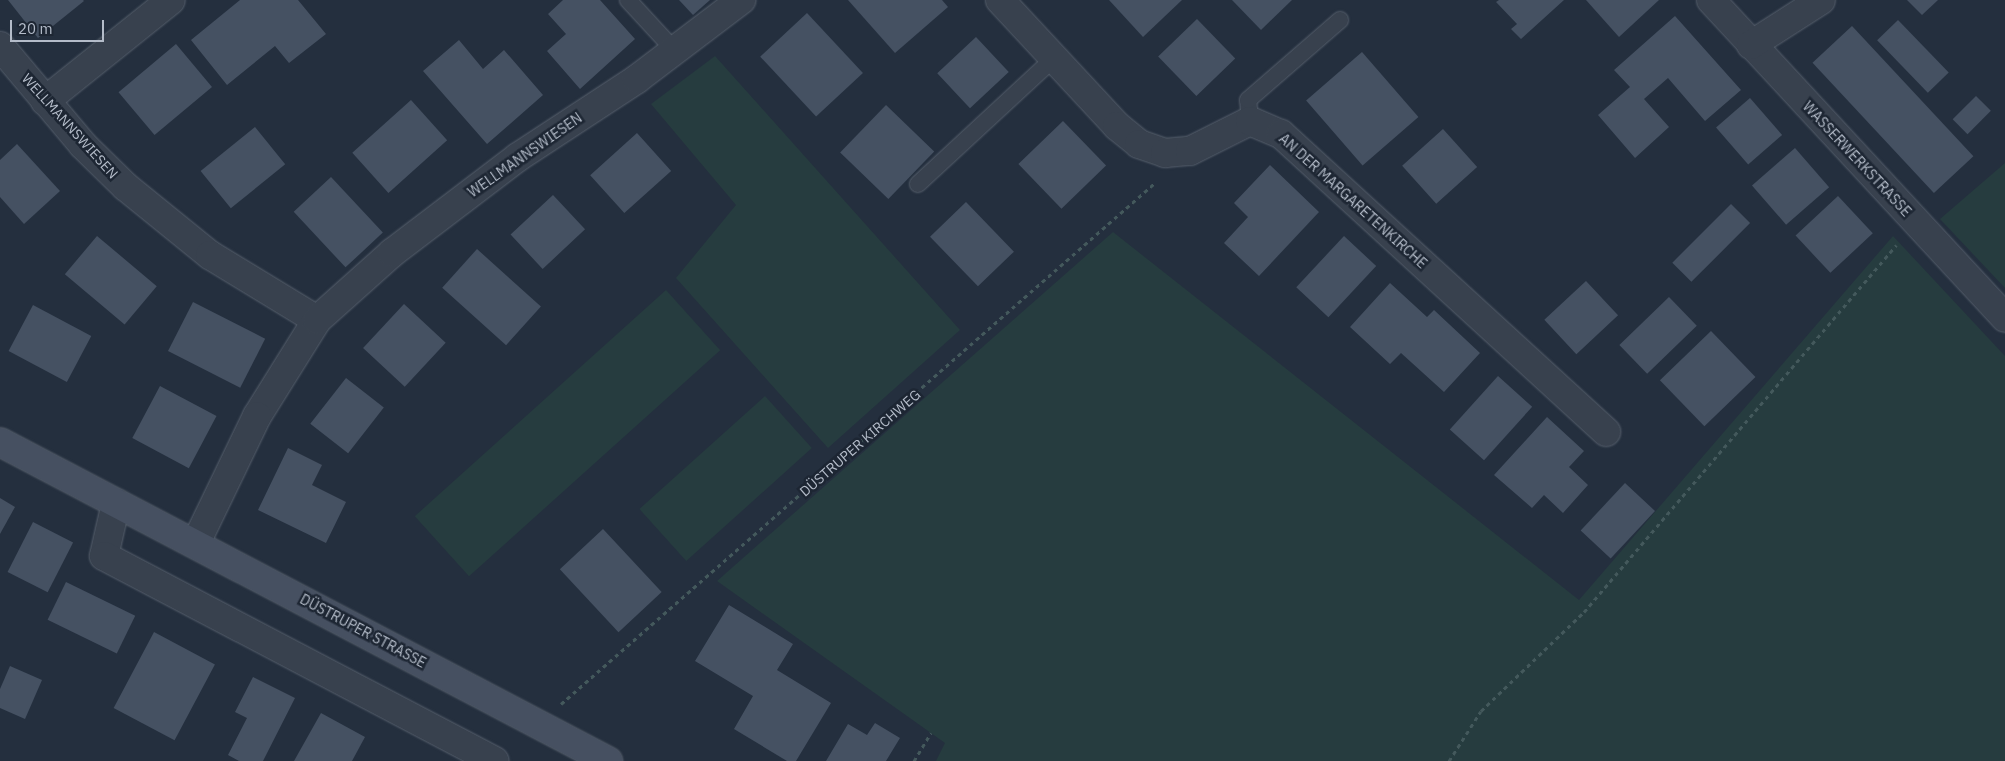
<!DOCTYPE html>
<html>
<head>
<meta charset="utf-8">
<style>
  body { margin:0 }
  #map { position:relative; width:2005px; height:761px; overflow:hidden; background:#242f3e; font-family:"IBM Plex Sans",sans-serif }
  div>[style] { position:absolute }
  [style*='--x'] { left:calc(var(--x)*1px); top:calc(var(--y)*1px); width:calc(var(--w)*1px); rotate:calc(var(--a)*1deg) }
  .green>* { inset:0; background:#263c3f; transform-origin:0 0 }
  .building>* { inset:0; background:#455162; transform-origin:0 0 }
  .path>* { height:3px; margin-top:-1.5px; transform-origin:0; background:repeating-linear-gradient(90deg,#44595c 0 4px,transparent 0 8px) }
  .roads { filter:drop-shadow(0 0 1px #565f6c) drop-shadow(0 0 1px #565f6c) }
  .lane>* { height:16px; margin:-8px; padding:0 8px; transform-origin:8px; border-radius:8px; background:#38414e }
  .street>* { height:28px; margin:-14px; padding:0 14px; transform-origin:14px; border-radius:14px; background:#38414e }
  .secondary>* { height:28px; margin:-14px; padding:0 14px; transform-origin:14px; border-radius:14px; background:#465061 }
  span { translate:-50% -50%; white-space:nowrap; text-align:center; line-height:1.15; -webkit-text-stroke:5px #1d2633; paint-order:stroke }
  .street-label { font-size:14px; color:#b4bcc9 }
  .scale { position:absolute; left:10px; top:20px; width:94px; height:22px; box-sizing:border-box; border:2px solid #b4bcc9; border-top:0; padding-left:6px; font-size:15px; line-height:18px; white-space:nowrap; color:#b4bcc9; -webkit-text-stroke:4px #1d2633; paint-order:stroke }
</style>
</head>
<body>
<div id="map">
  <div class="green">
    <i style="clip-path:polygon(715px 56px,960px 330px,828px 448px,676px 278px,736px 205px,651px 104px)"></i>
    <i style="clip-path:polygon(2005px 163px,2005px 288px,1940px 219px)"></i>
    <i style="clip-path:polygon(1113px 232px,1579px 600px,1893px 236px,2005px 356px,2005px 761px,936px 761px,945px 743px,717px 581px)"></i>
    <i style="left:666px;top:290px;width:81px;height:338px;rotate:48deg"></i>
    <i style="left:765px;top:396px;width:70px;height:169px;rotate:48deg"></i>
  </div>
  <div class="building">
    <i style="clip-path:polygon(8px 0,83px 0,84px 1px,38px 38px)"></i>
    <i style="clip-path:polygon(240px 0,298px 0,326px 34px,289px 63px,275px 46px,227px 85px,191px 40px)"></i>
    <i style="clip-path:polygon(563px 0,600px 0,635px 39px,580px 89px,547px 51px,566px 34px,548px 14px)"></i>
    <i style="clip-path:polygon(679px 0,710px 0,693px 15px)"></i>
    <i style="clip-path:polygon(848px 0,942px 0,948px 7px,895px 53px)"></i>
    <i style="clip-path:polygon(1109px 0,1182px 0,1143px 37px)"></i>
    <i style="clip-path:polygon(1232px 0,1292px 0,1261px 30px)"></i>
    <i style="clip-path:polygon(1499px 0,1564px 0,1521px 39px,1511px 29px,1517px 24px,1496px 2px)"></i>
    <i style="clip-path:polygon(1586px 0,1659px 0,1619px 37px)"></i>
    <i style="clip-path:polygon(1907px 0,1938px 0,1922px 15px)"></i>
    <i style="left:807px;top:13px;width:82px;height:64px;rotate:47deg"></i>
    <i style="clip-path:polygon(1675px 16px,1741px 90px,1705px 121px,1668px 78px,1644px 99px,1669px 127px,1635px 158px,1598px 115px,1630px 87px,1614px 70px)"></i>
    <i style="left:1197px;top:19px;width:55px;height:54px;rotate:46deg"></i>
    <i style="left:1898px;top:20px;width:73px;height:29px;rotate:46deg"></i>
    <i style="left:1852px;top:26px;width:178px;height:54px;rotate:47deg"></i>
    <i style="left:976px;top:37px;width:48px;height:53px;rotate:47deg"></i>
    <i style="clip-path:polygon(459px 40px,483px 69px,504px 50px,543px 95px,487px 144px,423px 71px)"></i>
    <i style="left:176px;top:44px;width:56px;height:75px;rotate:50deg"></i>
    <i style="left:1362px;top:52px;width:86px;height:74px;rotate:49deg"></i>
    <i style="left:1976px;top:96px;width:21px;height:33px;rotate:45deg"></i>
    <i style="left:1750px;top:98px;width:49px;height:45px;rotate:49deg"></i>
    <i style="left:411px;top:100px;width:54px;height:79px;rotate:48deg"></i>
    <i style="left:886px;top:105px;width:67px;height:66px;rotate:44deg"></i>
    <i style="left:1063px;top:121px;width:62px;height:62px;rotate:46deg"></i>
    <i style="left:255px;top:127px;width:48px;height:70px;rotate:51deg"></i>
    <i style="left:1443px;top:129px;width:51px;height:55px;rotate:48deg"></i>
    <i style="left:637px;top:133px;width:51px;height:63px;rotate:48deg"></i>
    <i style="clip-path:polygon(17px 144px,60px 191px,24px 224px,0 197px,0 160px)"></i>
    <i style="left:1795px;top:148px;width:52px;height:57px;rotate:49deg"></i>
    <i style="clip-path:polygon(1270px 165px,1319px 212px,1259px 276px,1224px 243px,1248px 217px,1234px 203px)"></i>
    <i style="left:331px;top:177px;width:76px;height:51px;rotate:47deg"></i>
    <i style="left:553px;top:195px;width:47px;height:58px;rotate:47deg"></i>
    <i style="left:1838px;top:196px;width:51px;height:58px;rotate:47deg"></i>
    <i style="left:966px;top:202px;width:69px;height:50px;rotate:46deg"></i>
    <i style="left:1731px;top:204px;width:27px;height:83px;rotate:45deg"></i>
    <i style="left:97px;top:236px;width:78px;height:50px;rotate:40deg"></i>
    <i style="left:1344px;top:236px;width:44px;height:70px;rotate:43deg"></i>
    <i style="left:477px;top:249px;width:86px;height:52px;rotate:42deg"></i>
    <i style="left:1586px;top:281px;width:47px;height:57px;rotate:47deg"></i>
    <i style="clip-path:polygon(1390px 283px,1427px 317px,1434px 310px,1480px 353px,1444px 392px,1401px 353px,1390px 364px,1350px 327px)"></i>
    <i style="left:1669px;top:297px;width:40px;height:69px;rotate:46deg"></i>
    <i style="left:193px;top:302px;width:81px;height:55px;rotate:27deg"></i>
    <i style="left:404px;top:304px;width:57px;height:60px;rotate:43deg"></i>
    <i style="left:33px;top:305px;width:66px;height:52px;rotate:28deg"></i>
    <i style="left:1711px;top:331px;width:64px;height:71px;rotate:46deg"></i>
    <i style="left:1498px;top:376px;width:46px;height:72px;rotate:42deg"></i>
    <i style="left:346px;top:378px;width:48px;height:58px;rotate:38deg"></i>
    <i style="left:160px;top:386px;width:64px;height:59px;rotate:28deg"></i>
    <i style="clip-path:polygon(1547px 417px,1584px 451px,1569px 467px,1588px 485px,1563px 513px,1544px 495px,1532px 508px,1494px 475px)"></i>
    <i style="clip-path:polygon(288px 448px,322px 465px,312px 485px,346px 502px,326px 543px,258px 510px)"></i>
    <i style="left:1625px;top:483px;width:41px;height:65px;rotate:43deg"></i>
    <i style="clip-path:polygon(0 498px,15px 507px,0 534px)"></i>
    <i style="left:33px;top:522px;width:45px;height:56px;rotate:27deg"></i>
    <i style="left:603px;top:529px;width:86px;height:59px;rotate:47deg"></i>
    <i style="left:66px;top:582px;width:77px;height:42px;rotate:26deg"></i>
    <i style="clip-path:polygon(729px 605px,793px 644px,777px 670px,831px 703px,796px 761px,787px 761px,734px 729px,753px 696px,695px 661px)"></i>
    <i style="left:154px;top:632px;width:69px;height:86px;rotate:28deg"></i>
    <i style="clip-path:polygon(10px 666px,42px 680px,25px 719px,0 708px,0 689px)"></i>
    <i style="clip-path:polygon(253px 677px,295px 698px,263px 761px,239px 761px,228px 755px,247px 718px,235px 712px)"></i>
    <i style="clip-path:polygon(321px 713px,365px 737px,352px 761px,294px 761px)"></i>
    <i style="clip-path:polygon(875px 723px,900px 738px,886px 761px,826px 761px,848px 724px,867px 735px)"></i>
  </div>
  <div class="path">
    <i style="--x:561;--y:704;--w:792;--a:-41.26"></i>
    <i style="--x:914;--y:761;--w:33;--a:-59"></i>
    <i style="--x:1449;--y:761;--w:59;--a:-57.4"></i>
    <i style="--x:1481;--y:711;--w:143;--a:-43.9"></i>
    <i style="--x:1584;--y:612;--w:482;--a:-49.6"></i>
  </div>
  <div class="roads">
    <div class="lane">
      <i style="--x:628;--y:0;--w:69;--a:47.3"></i>
      <i style="--x:1250;--y:121;--w:21;--a:-95"></i>
      <i style="--x:1248;--y:100;--w:122;--a:-41"></i>
      <i style="--x:918;--y:184;--w:185;--a:-42.8"></i>
    </div>
    <div class="street">
      <i style="--x:1000;--y:0;--w:172;--a:47.1"></i>
      <i style="--x:1117;--y:126;--w:28;--a:39"></i>
      <i style="--x:1139;--y:144;--w:28;--a:19"></i>
      <i style="--x:1165;--y:153;--w:25;--a:-5"></i>
      <i style="--x:1190;--y:151;--w:67;--a:-26.6"></i>
      <i style="--x:1250;--y:121;--w:34;--a:23"></i>
      <i style="--x:1281;--y:134;--w:441;--a:42.5"></i>
      <i style="--x:1711;--y:0;--w:433;--a:47.2"></i>
      <i style="--x:1751;--y:45;--w:83;--a:-32.7"></i>
      <i style="--x:0;--y:46;--w:129;--a:50"></i>
      <i style="--x:83;--y:145;--w:60;--a:44.3"></i>
      <i style="--x:126;--y:187;--w:108;--a:39"></i>
      <i style="--x:210;--y:255;--w:125;--a:31.3"></i>
      <i style="--x:317;--y:320;--w:113;--a:122"></i>
      <i style="--x:257;--y:416;--w:141;--a:115.7"></i>
      <i style="--x:45;--y:101;--w:161;--a:-38.7"></i>
      <i style="--x:317;--y:320;--w:101;--a:-41.8"></i>
      <i style="--x:392;--y:253;--w:158;--a:-37.3"></i>
      <i style="--x:518;--y:157;--w:142;--a:-33.2"></i>
      <i style="--x:637;--y:79;--w:131;--a:-37.2"></i>
      <i style="--x:116;--y:503;--w:54;--a:102.8"></i>
      <i style="--x:104;--y:556;--w:441;--a:27.7"></i>
    </div>
    <div class="secondary">
      <i style="--x:0;--y:442;--w:687;--a:27.68"></i>
    </div>
  </div>
  <div class="street-label">
    <span style="left:70px;top:126px;rotate:48deg">WELLMANNSWIESEN</span>
    <span style="left:525px;top:155px;rotate:-35deg">WELLMANNSWIESEN</span>
    <span style="left:1857px;top:159px;rotate:47deg">WASSERWERKSTRASSE</span>
    <span style="left:1353px;top:201px;rotate:42deg">AN DER MARGARETENKIRCHE</span>
    <span style="left:860px;top:443px;rotate:-41deg">DÜSTRUPER KIRCHWEG</span>
    <span style="left:363px;top:631px;rotate:28deg">DÜSTRUPER STRASSE</span>
  </div>
  <div class="scale">20 m</div>
</div>
</body>
</html>
